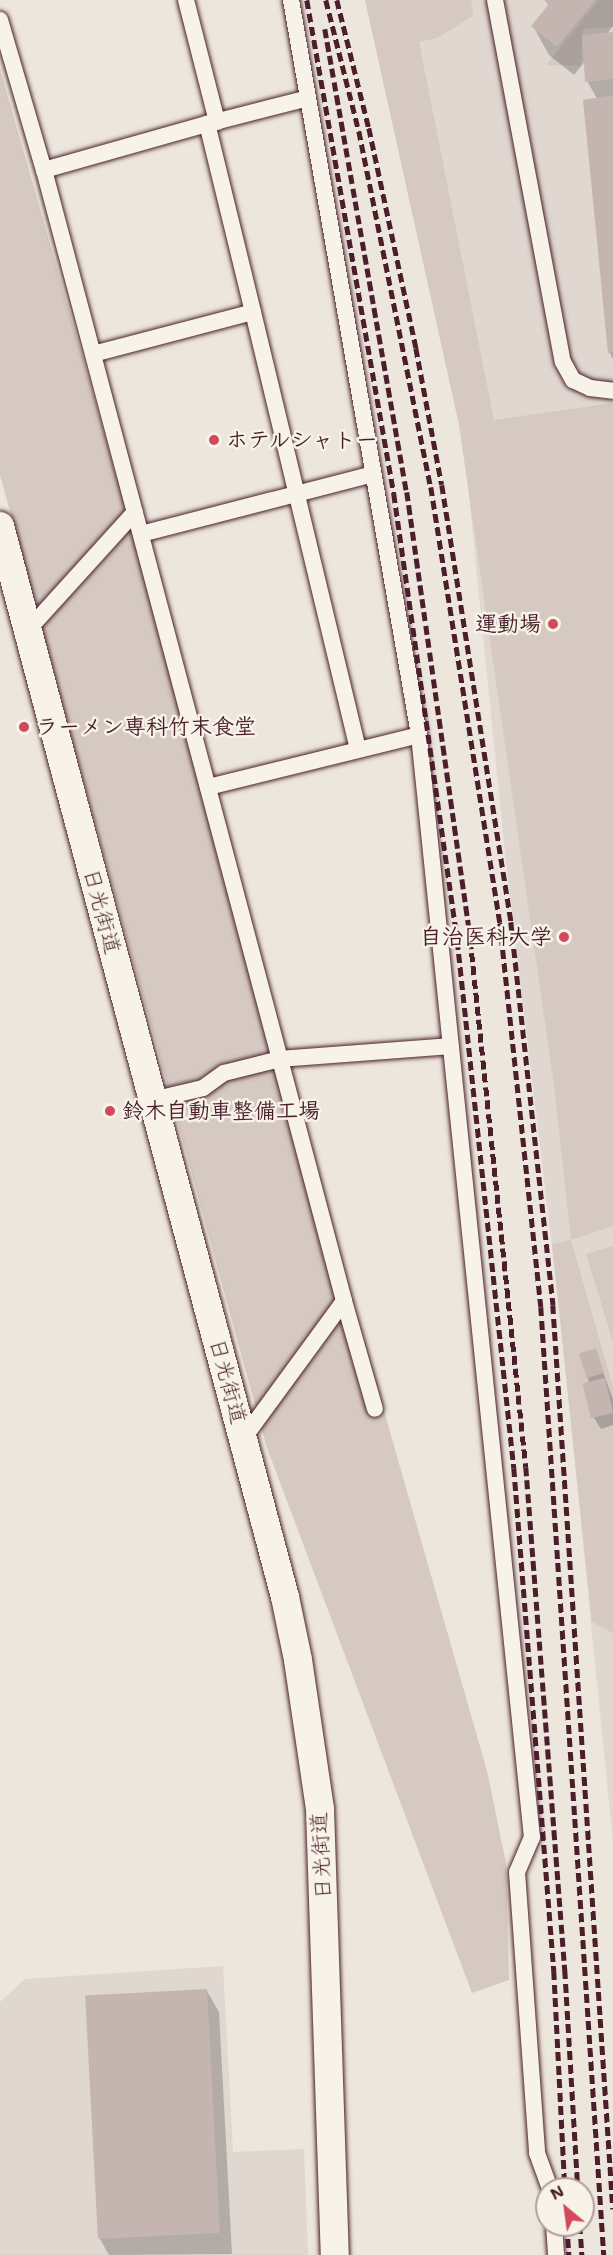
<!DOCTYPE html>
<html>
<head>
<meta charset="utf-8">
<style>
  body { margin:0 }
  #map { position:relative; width:613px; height:2255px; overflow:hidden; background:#ece6dd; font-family:"Shantell Sans","Klee One",sans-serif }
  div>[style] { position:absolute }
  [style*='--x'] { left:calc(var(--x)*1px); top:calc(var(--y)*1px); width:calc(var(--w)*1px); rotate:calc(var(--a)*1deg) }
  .built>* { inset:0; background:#e0d7d0 }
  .green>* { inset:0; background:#d5c9c2 }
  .shadow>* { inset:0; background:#0003 }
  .building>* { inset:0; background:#c4b5b0; transform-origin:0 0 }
  .roads { filter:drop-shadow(0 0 2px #4a1f2b) drop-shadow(0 0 2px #4a1f2b) }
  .street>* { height:16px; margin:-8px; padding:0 8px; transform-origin:8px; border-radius:8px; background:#f7f3e8 }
  .highway>* { height:28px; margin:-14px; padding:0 14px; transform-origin:14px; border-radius:14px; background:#f7f3e8 }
  .rail>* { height:4.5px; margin-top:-2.25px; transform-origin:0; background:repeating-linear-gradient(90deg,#4a1f2b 0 9px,transparent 0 13.5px) }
  .dots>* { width:16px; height:16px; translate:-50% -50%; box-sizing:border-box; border:3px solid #f7f3e8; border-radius:50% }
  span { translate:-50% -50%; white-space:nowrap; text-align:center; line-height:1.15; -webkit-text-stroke:5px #f7f3e8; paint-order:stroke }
  .poi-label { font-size:22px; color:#4a1f2b; font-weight:700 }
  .left { translate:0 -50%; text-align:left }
  .right { translate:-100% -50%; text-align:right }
  .street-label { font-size:22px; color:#4a1f2b }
  .north { position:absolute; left:535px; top:2177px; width:60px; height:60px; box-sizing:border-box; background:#f7f3e8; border:2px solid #b29e9c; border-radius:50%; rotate:331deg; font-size:16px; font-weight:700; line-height:24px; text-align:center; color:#4a1f2b }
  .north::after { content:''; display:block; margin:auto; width:21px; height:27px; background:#d1495b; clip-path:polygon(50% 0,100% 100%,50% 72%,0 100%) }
</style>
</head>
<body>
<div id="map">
  <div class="built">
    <i style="clip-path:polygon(365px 0,613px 0,613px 1842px,559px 1305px,506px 863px,449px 297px)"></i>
    <i style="clip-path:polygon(223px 1966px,233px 2152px,304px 2149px,308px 2255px,0 2255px,0 2002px,25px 1979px)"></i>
  </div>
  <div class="green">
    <i style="clip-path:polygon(365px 0,471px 0,473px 16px,437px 38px,419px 42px,494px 420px,613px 403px,613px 1226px,571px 1240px,613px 1387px,613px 1633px,592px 1622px,552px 1244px,571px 1240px,554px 1085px,459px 425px)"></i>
    <i style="clip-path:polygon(599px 0,613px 0,613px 27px,583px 29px,581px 66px,546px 65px)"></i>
    <i style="clip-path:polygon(0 69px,487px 1771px,506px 1863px,509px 1980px,472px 1993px,267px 1448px,0 475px)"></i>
    <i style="clip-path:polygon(613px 1246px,613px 1342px,586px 1254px)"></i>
  </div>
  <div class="shadow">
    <i style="clip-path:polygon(545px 0,613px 0,613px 26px,607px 34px,613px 34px,613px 359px,609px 352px,598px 100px,587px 81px,585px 61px,574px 75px,549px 55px,533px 26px,549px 6px)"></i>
    <i style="clip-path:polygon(595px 1350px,613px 1399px,613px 1425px,601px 1429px,594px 1418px,588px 1377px)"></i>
    <i style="clip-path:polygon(207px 1991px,219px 2012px,232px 2254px,109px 2255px,100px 2239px)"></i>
  </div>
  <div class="building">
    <i style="clip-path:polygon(544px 0,595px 0,557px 47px,531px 26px,549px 4px)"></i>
    <i style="clip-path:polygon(613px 32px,613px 79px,585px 82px,582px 35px)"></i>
    <i style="clip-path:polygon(613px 95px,613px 352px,608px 353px,583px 100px)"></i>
    <i style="left:596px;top:1348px;width:26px;height:18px;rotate:72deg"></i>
    <i style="left:605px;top:1378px;width:36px;height:23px;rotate:77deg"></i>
    <i style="left:207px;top:1989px;width:244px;height:122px;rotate:87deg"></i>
  </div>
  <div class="roads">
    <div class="street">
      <i style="--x:186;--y:0;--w:126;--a:75.7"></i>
      <i style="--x:291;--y:0;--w:746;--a:80.12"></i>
      <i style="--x:419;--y:735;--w:1108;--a:84.15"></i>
      <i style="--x:532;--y:1837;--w:38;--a:113"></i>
      <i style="--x:517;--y:1872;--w:282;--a:85.9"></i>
      <i style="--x:537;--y:2153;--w:38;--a:70"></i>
      <i style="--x:495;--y:0;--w:368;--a:79.4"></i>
      <i style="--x:563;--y:362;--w:21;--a:61"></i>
      <i style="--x:573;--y:380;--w:19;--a:25"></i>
      <i style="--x:590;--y:388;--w:23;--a:7"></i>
      <i style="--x:0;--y:20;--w:156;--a:73.7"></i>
      <i style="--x:44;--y:170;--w:1170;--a:75.14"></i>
      <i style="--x:344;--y:1301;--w:171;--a:126.2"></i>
      <i style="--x:44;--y:170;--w:169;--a:-15.8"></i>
      <i style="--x:253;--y:312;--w:194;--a:-103.7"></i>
      <i style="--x:207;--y:124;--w:104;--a:-14.4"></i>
      <i style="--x:93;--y:354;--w:165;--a:-14.7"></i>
      <i style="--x:253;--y:312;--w:450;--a:76.5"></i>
      <i style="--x:141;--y:534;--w:240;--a:-14.5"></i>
      <i style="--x:28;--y:630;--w:159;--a:-47.8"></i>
      <i style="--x:208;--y:787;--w:217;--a:-13.8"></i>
      <i style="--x:152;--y:1100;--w:52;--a:-13.2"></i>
      <i style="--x:203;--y:1088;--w:26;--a:-36"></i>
      <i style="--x:224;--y:1073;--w:58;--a:-14"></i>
      <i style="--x:280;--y:1059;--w:171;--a:-4.3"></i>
      <i style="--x:344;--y:1301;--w:112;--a:74"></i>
      <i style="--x:554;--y:2225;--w:30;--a:86"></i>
    </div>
    <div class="highway">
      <i style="--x:0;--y:526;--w:1108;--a:75.1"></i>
      <i style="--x:285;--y:1597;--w:64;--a:78.3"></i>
      <i style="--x:298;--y:1660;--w:151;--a:81.6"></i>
      <i style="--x:320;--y:1809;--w:446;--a:88.1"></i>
    </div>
  </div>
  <div class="rail">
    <i style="--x:307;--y:0;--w:502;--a:80.01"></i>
    <i style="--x:394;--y:494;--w:437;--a:81.9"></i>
    <i style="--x:456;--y:927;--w:544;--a:83.88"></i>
    <i style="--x:514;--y:1468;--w:505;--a:85.45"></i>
    <i style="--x:554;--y:1971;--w:218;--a:87.1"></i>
    <i style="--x:326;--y:0;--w:135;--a:75.9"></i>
    <i style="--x:359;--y:131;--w:363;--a:78.6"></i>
    <i style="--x:431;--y:487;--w:441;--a:81"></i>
    <i style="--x:500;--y:923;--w:386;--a:83.9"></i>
    <i style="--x:541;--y:1307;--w:950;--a:86.2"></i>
    <i style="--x:337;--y:0;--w:132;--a:76"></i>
    <i style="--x:369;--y:128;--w:225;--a:77.9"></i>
    <i style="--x:416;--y:348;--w:139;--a:79.3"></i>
    <i style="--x:442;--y:485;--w:442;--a:81"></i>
    <i style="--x:511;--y:922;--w:385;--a:83.7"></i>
    <i style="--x:553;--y:1305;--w:906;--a:86.2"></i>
    <i style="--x:325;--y:29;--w:470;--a:80"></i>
    <i style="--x:407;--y:492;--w:438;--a:81.9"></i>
    <i style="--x:469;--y:926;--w:544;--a:83.99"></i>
    <i style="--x:526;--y:1467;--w:505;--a:85.57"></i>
    <i style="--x:565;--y:1970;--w:219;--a:86.6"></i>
    <i style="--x:567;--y:2225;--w:30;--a:86"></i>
    <i style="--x:580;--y:2225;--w:30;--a:86"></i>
  </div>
  <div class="dots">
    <i style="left:214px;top:440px;background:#d1495b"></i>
    <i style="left:553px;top:624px;background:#d1495b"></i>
    <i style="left:24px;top:727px;background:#d1495b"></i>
    <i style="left:564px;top:937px;background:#d1495b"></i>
    <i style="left:110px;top:1111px;background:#d1495b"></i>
  </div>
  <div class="poi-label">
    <span class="left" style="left:226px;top:440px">ホテルシャトー</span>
    <span class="right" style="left:541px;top:624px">運動場</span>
    <span class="left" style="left:36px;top:727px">ラーメン専科竹末食堂</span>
    <span class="right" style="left:552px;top:937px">自治医科大学</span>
    <span class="left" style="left:122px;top:1111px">鈴木自動車整備工場</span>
  </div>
  <div class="street-label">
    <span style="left:102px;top:911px;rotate:75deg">日光街道</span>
    <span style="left:228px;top:1381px;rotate:75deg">日光街道</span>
    <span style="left:321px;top:1856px;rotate:-93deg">日光街道</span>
  </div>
  <div class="north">N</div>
</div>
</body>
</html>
